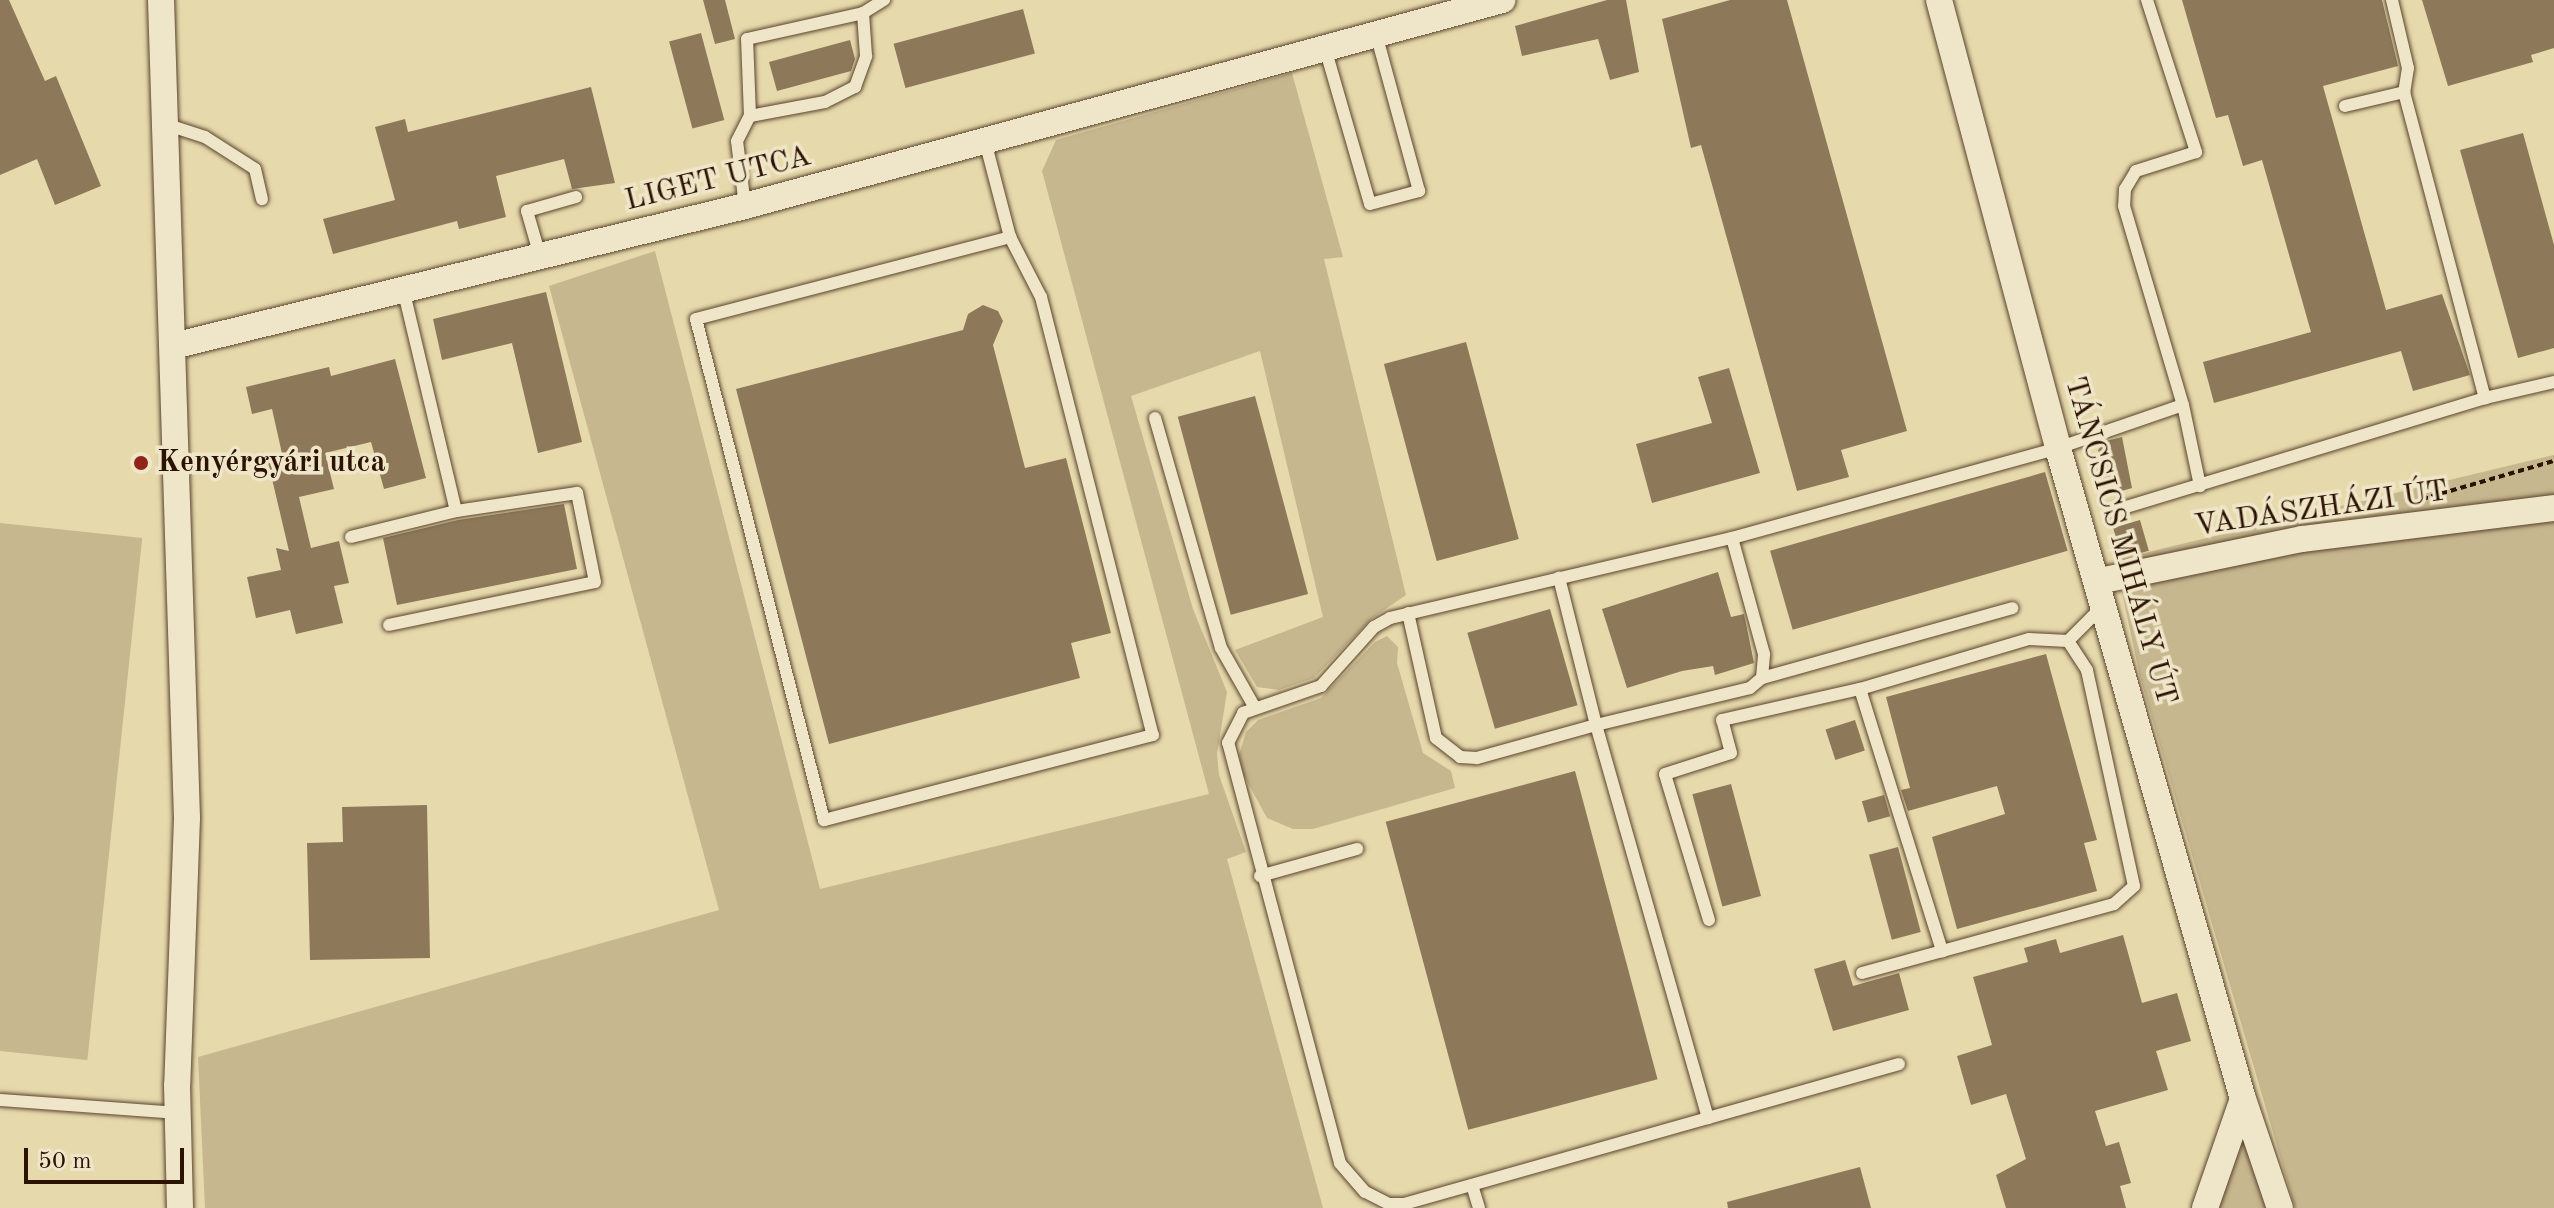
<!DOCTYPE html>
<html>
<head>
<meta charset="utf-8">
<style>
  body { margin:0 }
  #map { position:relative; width:2554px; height:1208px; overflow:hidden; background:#e6d9ac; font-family:"Old Standard TT",serif }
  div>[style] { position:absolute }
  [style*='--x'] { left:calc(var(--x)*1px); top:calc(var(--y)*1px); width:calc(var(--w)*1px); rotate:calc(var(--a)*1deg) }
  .green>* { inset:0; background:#c6b78f; transform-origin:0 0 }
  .building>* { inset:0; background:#8d795a; transform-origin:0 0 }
  .path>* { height:4px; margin-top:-2px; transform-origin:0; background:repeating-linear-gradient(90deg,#2c1201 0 6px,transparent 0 10px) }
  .roads { filter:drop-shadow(0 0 2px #5a442c) drop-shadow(0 0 2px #5a442c) }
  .service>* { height:12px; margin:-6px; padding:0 6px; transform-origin:6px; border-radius:6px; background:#efe6c9 }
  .minor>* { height:26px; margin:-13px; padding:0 13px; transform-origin:13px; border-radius:13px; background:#efe6c9 }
  .dots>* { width:22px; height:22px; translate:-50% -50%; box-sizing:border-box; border:4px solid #efe6c9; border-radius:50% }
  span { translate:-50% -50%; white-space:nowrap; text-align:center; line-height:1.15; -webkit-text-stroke:7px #efe6c9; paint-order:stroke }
  .street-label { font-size:30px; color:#2c1201 }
  .poi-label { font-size:30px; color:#2c1201; font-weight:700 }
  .left { translate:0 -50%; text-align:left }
  .scale { position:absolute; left:24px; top:1148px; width:160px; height:36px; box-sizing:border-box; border:4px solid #2c1201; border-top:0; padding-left:10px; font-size:24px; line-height:28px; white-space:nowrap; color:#2c1201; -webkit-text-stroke:6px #efe6c9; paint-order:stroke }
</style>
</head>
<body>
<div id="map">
  <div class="green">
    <i style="clip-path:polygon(1292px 73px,1343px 257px,1324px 259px,1406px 595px,1371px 619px,1314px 678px,1279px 690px,1257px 687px,1235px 650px,1323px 617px,1260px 351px,1131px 396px,1193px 609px,1227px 692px,1217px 754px,1219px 775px,1246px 852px,1227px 859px,1323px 1208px,205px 1208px,198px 1057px,719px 910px,549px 286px,655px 251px,820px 889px,1209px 794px,1042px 171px,1056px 140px)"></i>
    <i style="clip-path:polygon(2554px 455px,2554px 1208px,2295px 1208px,2140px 677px,2115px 560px)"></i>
    <i style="left:0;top:523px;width:143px;height:525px;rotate:6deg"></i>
    <i style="clip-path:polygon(1387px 636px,1398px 647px,1397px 663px,1423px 753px,1451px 771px,1455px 788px,1313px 829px,1293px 829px,1267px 818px,1243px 774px,1239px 755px,1246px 732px,1258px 720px,1321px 698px,1375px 642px)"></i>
    <i style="clip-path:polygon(2243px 1121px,2267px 1208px,2210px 1208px)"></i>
  </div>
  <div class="building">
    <i style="clip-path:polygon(0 0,9px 0,45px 81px,56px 76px,101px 186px,55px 205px,37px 159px,0 175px)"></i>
    <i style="clip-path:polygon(703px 0,725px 0,735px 39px,715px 44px)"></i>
    <i style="clip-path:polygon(1607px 0,1626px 0,1639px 72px,1610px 80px,1598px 39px,1522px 56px,1515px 26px)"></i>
    <i style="clip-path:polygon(1730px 0,1787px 0,1907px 431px,1841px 450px,1849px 477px,1797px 491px,1701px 145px,1691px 148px,1662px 19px)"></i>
    <i style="clip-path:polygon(2182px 0,2382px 0,2398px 66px,2323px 86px,2386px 310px,2442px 294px,2470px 375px,2413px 391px,2401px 351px,2214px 403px,2203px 362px,2311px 332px,2262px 160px,2243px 166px,2228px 115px,2216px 118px)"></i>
    <i style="clip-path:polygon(2422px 0,2554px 0,2554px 48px,2531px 55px,2533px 62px,2448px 86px)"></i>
    <i style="left:1023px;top:9px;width:46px;height:134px;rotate:75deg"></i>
    <i style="left:701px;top:33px;width:90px;height:33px;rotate:75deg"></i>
    <i style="clip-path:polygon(850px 40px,855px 59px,851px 71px,777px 91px,769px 62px)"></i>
    <i style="clip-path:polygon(591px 87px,615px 183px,572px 189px,564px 159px,496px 176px,506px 217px,459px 229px,457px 221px,333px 254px,323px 219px,395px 200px,375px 127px,405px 119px,408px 132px)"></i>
    <i style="clip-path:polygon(2523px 133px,2554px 245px,2554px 348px,2518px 358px,2460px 150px)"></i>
    <i style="clip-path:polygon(546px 292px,582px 442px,538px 453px,512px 343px,442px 360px,433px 319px)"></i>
    <i style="clip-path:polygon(983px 305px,998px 311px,1003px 321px,993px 345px,1025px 468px,1066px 458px,1111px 633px,1071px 643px,1080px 678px,829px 744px,736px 389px,963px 330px,968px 314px)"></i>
    <i style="left:1466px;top:342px;width:204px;height:85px;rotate:75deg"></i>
    <i style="clip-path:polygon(395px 359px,426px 478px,384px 489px,371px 442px,325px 453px,334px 489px,299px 497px,311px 548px,339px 541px,349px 583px,334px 586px,343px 623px,296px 634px,290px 610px,256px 618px,247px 577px,281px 570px,276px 548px,289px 551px,268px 462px,283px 458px,272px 409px,252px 414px,246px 387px,329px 367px,331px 376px)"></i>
    <i style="clip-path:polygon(1729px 368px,1760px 473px,1652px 503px,1636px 444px,1712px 423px,1698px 377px)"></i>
    <i style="left:1255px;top:396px;width:205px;height:80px;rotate:75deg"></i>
    <i style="clip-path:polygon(2122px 437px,2132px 488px,2105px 496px,2095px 464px,2101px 462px,2098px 450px,2106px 441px)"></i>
    <i style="left:2045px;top:472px;width:82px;height:286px;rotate:74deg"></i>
    <i style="clip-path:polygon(564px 504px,577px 569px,397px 605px,383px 538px,458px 520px)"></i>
    <i style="left:2140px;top:520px;width:32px;height:28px;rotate:74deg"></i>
    <i style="clip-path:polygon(1718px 572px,1731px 617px,1744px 614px,1754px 663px,1715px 675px,1713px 666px,1682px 671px,1627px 688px,1602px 609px)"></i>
    <i style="left:1550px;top:609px;width:100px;height:86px;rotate:74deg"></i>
    <i style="clip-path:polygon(2046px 654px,2097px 840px,2084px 843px,2097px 891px,1957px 929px,1932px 837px,2005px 814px,1997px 786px,1908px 811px,1901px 790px,1910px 788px,1886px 697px)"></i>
    <i style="left:1855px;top:720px;width:32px;height:31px;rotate:72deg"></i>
    <i style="left:1575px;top:771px;width:319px;height:196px;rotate:75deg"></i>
    <i style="left:1731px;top:784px;width:116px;height:40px;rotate:75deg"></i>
    <i style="left:1884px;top:795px;width:22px;height:23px;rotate:74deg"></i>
    <i style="clip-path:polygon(427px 805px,430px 958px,310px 960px,307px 843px,343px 842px,342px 807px)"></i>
    <i style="left:1898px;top:847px;width:88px;height:30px;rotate:75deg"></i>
    <i style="clip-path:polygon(2123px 935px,2142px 1003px,2177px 993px,2191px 1041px,2156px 1051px,2168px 1090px,2095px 1111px,2106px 1146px,2119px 1142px,2131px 1183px,2120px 1186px,2126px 1208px,2006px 1208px,1996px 1175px,2026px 1159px,2006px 1094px,1971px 1105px,1957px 1056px,1992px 1045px,1973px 977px,2028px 962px,2024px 948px,2056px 939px,2060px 953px)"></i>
    <i style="clip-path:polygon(1845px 960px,1853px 986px,1899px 973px,1909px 1010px,1833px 1031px,1814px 969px)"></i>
    <i style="clip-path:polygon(1860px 1167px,1871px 1208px,1728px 1208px,1727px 1202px)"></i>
  </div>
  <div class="path">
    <i style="--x:2422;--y:499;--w:137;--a:-16.1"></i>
  </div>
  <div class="roads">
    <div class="service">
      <i style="--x:2147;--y:0;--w:160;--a:72.1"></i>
      <i style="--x:2196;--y:152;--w:63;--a:162.4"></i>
      <i style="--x:2136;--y:171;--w:21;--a:121"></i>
      <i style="--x:2125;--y:189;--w:17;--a:93"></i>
      <i style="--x:2124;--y:206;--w:208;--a:73.5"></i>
      <i style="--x:2392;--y:0;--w:70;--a:76.8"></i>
      <i style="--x:2408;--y:68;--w:24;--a:99"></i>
      <i style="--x:1325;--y:48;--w:162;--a:73.9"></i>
      <i style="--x:1370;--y:204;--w:51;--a:-14.9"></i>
      <i style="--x:1419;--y:191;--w:163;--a:-105.3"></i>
      <i style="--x:2345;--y:106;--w:61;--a:-13.3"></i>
      <i style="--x:2404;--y:92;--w:317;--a:75.2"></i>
      <i style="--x:750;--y:116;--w:76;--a:-10.6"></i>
      <i style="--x:825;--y:102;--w:34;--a:-27"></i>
      <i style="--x:855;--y:87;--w:33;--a:-70"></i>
      <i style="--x:866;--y:56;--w:43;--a:-94"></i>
      <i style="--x:165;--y:124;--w:42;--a:18"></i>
      <i style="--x:205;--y:137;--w:59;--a:32.6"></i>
      <i style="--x:255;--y:169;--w:31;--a:77"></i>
      <i style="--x:985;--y:141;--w:99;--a:75.4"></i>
      <i style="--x:1010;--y:237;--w:68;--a:62.7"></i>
      <i style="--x:1041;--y:297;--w:452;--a:75.7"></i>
      <i style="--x:1153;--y:735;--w:340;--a:165.5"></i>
      <i style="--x:824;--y:820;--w:517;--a:-104.33"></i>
      <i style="--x:696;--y:319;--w:325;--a:-14.6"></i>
      <i style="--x:745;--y:206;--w:65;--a:-97"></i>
      <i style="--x:737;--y:141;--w:28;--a:-63"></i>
      <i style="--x:750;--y:116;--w:77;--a:-92.2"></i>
      <i style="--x:747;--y:39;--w:119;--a:-12.6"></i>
      <i style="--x:863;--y:13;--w:25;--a:-32"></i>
      <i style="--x:540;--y:256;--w:47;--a:-106.1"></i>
      <i style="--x:527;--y:211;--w:51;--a:-15.9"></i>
      <i style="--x:1155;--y:418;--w:239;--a:74"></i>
      <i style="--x:1221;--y:648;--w:67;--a:60.4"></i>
      <i style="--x:2113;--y:511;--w:389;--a:-16.9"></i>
      <i style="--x:2485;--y:398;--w:71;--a:-13.1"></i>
      <i style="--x:351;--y:537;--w:108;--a:-13.9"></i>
      <i style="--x:456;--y:511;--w:228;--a:-103.4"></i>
      <i style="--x:1408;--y:613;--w:128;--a:77.4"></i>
      <i style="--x:1436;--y:738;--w:31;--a:38"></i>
      <i style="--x:1460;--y:757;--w:17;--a:3"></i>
      <i style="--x:1477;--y:758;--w:123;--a:-15.5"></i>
      <i style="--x:1596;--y:725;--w:152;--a:-104.1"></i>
      <i style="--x:389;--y:625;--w:210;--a:-11.8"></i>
      <i style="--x:595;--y:582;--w:91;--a:-101.4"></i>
      <i style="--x:577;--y:493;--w:122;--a:171.5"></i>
      <i style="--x:1762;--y:678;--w:260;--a:-15.6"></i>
      <i style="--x:1860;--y:689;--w:275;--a:72.6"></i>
      <i style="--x:1260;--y:876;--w:101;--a:-15.6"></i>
      <i style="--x:1709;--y:920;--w:152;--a:-106.8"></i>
      <i style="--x:1665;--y:774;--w:69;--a:-17.7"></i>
      <i style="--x:1731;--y:753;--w:34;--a:-105"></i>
      <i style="--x:1722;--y:720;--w:141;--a:-12.7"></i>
      <i style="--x:1860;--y:689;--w:176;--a:-16.5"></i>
      <i style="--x:2029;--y:639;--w:39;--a:3"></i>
      <i style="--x:2068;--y:641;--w:49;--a:-45"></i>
      <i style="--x:1862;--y:973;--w:261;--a:-15.3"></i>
      <i style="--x:2114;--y:904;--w:27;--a:-42"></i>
      <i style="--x:2134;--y:886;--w:221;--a:-102.3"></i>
      <i style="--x:2087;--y:670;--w:35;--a:-123"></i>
      <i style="--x:1899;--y:1064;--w:198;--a:164.2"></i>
      <i style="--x:1708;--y:1118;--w:409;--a:-105.9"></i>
      <i style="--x:1596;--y:725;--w:158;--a:-13.5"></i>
      <i style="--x:1750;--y:688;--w:16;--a:-40"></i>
      <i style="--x:1762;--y:678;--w:24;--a:-85"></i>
      <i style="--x:1764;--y:654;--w:120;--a:-105.4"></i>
      <i style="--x:1732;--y:538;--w:338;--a:-15.4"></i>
      <i style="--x:2058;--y:448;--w:132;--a:-19"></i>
      <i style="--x:2183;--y:405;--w:83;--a:78.1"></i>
      <i style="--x:0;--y:1100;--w:176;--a:4.2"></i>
      <i style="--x:1708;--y:1118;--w:315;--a:164.2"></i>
      <i style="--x:1405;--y:1204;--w:16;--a:180"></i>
      <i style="--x:1389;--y:1204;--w:27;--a:-153"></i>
      <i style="--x:1365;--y:1192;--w:38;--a:-131"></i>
      <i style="--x:1340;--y:1163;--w:435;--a:-104.9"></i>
      <i style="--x:1228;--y:743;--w:34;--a:-63"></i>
      <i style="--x:1243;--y:713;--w:83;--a:-19.1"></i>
      <i style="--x:1321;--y:686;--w:79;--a:-48.1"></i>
      <i style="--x:1374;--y:627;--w:18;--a:-29"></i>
      <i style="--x:1390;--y:618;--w:351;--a:-13.2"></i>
      <i style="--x:1472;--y:1185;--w:24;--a:73"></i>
    </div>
    <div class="minor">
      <i style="--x:161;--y:0;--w:818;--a:88.18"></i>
      <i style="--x:187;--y:818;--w:267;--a:92.1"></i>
      <i style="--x:177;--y:1085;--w:123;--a:88.6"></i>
      <i style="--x:1939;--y:0;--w:464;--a:75.1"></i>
      <i style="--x:2058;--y:448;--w:677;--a:74.14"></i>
      <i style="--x:2243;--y:1099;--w:115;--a:71.3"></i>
      <i style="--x:173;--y:346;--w:589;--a:-13.75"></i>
      <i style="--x:745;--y:206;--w:785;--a:-15.22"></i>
      <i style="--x:2099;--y:581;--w:207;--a:-11.7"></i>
      <i style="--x:2302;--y:539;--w:254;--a:-7"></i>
      <i style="--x:2205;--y:1208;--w:115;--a:-70.8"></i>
    </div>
  </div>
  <div class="dots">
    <i style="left:141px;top:463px;background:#8f2418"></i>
  </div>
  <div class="street-label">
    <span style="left:718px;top:179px;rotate:-14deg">LIGET UTCA</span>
    <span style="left:2321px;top:509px;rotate:-8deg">VADÁSZHÁZI ÚT</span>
    <span style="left:2120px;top:541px;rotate:74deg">TÁNCSICS MIHÁLY ÚT</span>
  </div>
  <div class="poi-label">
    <span class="left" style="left:157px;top:463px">Kenyérgyári utca</span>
  </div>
  <div class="scale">50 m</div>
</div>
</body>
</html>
